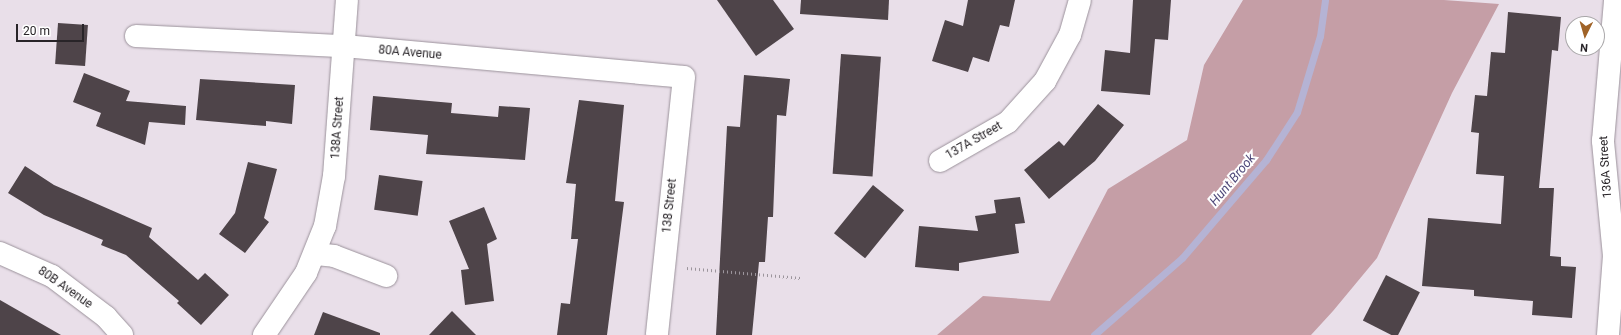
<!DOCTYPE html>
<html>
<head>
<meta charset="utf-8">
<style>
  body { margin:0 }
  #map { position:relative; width:1621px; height:335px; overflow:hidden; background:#e9dfe9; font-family:Roboto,sans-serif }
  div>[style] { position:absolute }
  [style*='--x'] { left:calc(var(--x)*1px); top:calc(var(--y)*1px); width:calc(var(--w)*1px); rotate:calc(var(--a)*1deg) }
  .forest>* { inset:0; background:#c59ea6 }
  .stream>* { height:7px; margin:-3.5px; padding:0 3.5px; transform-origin:3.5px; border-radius:3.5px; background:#b5b3d4 }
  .building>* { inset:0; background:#4e4449; transform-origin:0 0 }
  .path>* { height:2.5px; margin-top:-1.25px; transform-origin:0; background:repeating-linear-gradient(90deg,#9c959c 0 1px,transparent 0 4px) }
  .roads { filter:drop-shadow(0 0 1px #9b929b) drop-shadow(0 0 1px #9b929b) }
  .minor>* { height:22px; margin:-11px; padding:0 11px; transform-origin:11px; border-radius:11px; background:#fff }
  span { translate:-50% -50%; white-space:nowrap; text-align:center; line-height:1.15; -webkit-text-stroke:4px #fff; paint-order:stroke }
  .street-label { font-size:12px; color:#282428 }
  .water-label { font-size:13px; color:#514b7b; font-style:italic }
  .north { position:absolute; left:1565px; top:16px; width:40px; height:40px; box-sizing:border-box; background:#fff; border:1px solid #a9a7a9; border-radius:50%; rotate:185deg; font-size:11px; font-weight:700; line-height:16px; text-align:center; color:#282428 }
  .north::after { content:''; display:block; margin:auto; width:14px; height:18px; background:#a06327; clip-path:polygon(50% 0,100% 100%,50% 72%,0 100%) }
  .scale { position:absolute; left:16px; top:24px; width:68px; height:18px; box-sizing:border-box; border:2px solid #282428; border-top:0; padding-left:5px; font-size:12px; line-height:14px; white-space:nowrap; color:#282428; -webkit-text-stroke:3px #fff; paint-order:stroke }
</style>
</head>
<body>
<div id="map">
  <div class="forest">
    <i style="clip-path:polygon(1243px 0,1444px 0,1499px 4px,1452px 93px,1377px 258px,1333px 311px,1311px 335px,937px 335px,983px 296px,1050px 301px,1108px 189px,1187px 140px,1204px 65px)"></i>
  </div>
  <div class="stream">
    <i style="--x:1094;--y:335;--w:117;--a:-41.2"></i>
    <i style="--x:1182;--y:258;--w:129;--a:-49.4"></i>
    <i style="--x:1266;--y:160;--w:57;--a:-57.1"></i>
    <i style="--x:1297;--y:112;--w:79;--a:-73.2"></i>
    <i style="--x:1320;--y:36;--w:36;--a:-82"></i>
  </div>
  <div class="building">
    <i style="clip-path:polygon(717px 0,773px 0,794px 29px,756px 56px)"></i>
    <i style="clip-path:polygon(801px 0,889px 0,888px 20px,800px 14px)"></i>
    <i style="clip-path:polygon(968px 0,1015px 0,1009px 27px,1000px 25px,989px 62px,973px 57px,968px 72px,932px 61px,945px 20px,963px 26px)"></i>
    <i style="clip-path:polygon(1133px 0,1171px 0,1168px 40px,1155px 39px,1150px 95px,1101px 91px,1105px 50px,1130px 53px)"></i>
    <i style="clip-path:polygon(1508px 12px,1561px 17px,1558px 51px,1552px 50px,1539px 188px,1554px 188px,1550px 256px,1561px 257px,1561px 266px,1576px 267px,1572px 318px,1532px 315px,1533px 301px,1474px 296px,1474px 290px,1422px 286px,1428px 218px,1501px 224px,1504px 176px,1476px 174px,1479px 133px,1471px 132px,1475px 95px,1487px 96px,1491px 52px,1505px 53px)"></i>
    <i style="left:58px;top:23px;width:30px;height:41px;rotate:4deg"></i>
    <i style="left:841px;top:54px;width:40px;height:120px;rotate:4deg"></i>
    <i style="clip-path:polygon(84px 73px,130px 91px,126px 101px,186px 106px,185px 125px,149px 122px,145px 145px,96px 126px,101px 113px,73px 102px)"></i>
    <i style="clip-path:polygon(744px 75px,790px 79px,786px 116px,777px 115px,773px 217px,768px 217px,765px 262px,759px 262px,752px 335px,716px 335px,727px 126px,740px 127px)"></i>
    <i style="clip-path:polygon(200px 79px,295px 85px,292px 124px,266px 121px,266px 126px,196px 120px)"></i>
    <i style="clip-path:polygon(373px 96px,452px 103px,451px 113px,498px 117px,499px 106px,530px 108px,525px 160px,426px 154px,428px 135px,370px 130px)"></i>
    <i style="clip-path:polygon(579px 100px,624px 105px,615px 201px,624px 202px,607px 335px,557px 335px,561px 303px,570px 304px,578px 239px,571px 239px,576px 184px,566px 183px)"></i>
    <i style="clip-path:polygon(1098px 104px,1124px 125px,1095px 161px,1049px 199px,1024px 170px,1059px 141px,1064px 146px)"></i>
    <i style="clip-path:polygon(248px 162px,277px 169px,264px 218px,269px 222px,245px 253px,219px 234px,235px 213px)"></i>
    <i style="clip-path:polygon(25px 166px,54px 185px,152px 228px,149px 237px,198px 280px,205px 273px,229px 295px,201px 325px,177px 303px,179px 301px,126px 255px,101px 245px,103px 240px,44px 215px,8px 193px)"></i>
    <i style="left:379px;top:175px;width:44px;height:35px;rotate:8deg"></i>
    <i style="left:873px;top:185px;width:40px;height:62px;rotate:39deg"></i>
    <i style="clip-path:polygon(1020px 197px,1025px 223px,1015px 224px,1019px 253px,959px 263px,959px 271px,915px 267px,919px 226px,978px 231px,975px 216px,996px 213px,994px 200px)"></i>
    <i style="clip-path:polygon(484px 207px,497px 239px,487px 244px,494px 301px,465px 305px,461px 270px,469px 269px,449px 221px)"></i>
    <i style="left:1386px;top:275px;width:38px;height:51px;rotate:27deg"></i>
    <i style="clip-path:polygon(0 300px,61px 335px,0 335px)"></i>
    <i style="clip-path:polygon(452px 311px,476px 335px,429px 335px)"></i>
    <i style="clip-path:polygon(323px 312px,380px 333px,380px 335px,314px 335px)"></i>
  </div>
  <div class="path">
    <i style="--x:687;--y:268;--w:114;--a:5"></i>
  </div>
  <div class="roads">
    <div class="minor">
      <i style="--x:136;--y:36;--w:208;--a:2.8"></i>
      <i style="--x:344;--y:46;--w:341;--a:5.2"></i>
      <i style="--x:684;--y:77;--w:259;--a:96"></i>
      <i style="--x:940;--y:161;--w:78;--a:-29.8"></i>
      <i style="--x:1008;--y:122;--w:55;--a:-47.9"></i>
      <i style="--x:1045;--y:81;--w:52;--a:-61.5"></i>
      <i style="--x:1070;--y:35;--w:36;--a:-74"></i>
      <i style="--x:0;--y:253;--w:57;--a:23.9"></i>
      <i style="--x:52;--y:276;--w:68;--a:37.2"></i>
      <i style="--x:106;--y:317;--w:24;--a:48"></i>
      <i style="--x:316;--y:254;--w:18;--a:6"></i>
      <i style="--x:334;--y:256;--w:56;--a:21"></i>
      <i style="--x:264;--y:335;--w:75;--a:-55.9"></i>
      <i style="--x:306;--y:273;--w:51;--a:-68"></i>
      <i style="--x:325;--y:226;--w:51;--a:-79.8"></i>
      <i style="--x:334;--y:176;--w:176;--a:-85.8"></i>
      <i style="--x:1608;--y:335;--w:79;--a:-85.7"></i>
      <i style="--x:1614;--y:256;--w:116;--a:-95.5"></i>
      <i style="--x:1603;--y:141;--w:142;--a:-85.1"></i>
    </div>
  </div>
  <div class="street-label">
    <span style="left:410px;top:53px;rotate:5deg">80A Avenue</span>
    <span style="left:338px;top:128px;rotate:-86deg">138A Street</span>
    <span style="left:974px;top:141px;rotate:-30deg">137A Street</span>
    <span style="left:1606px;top:167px;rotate:-94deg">136A Street</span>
    <span style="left:670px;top:206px;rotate:-84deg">138 Street</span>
    <span style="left:65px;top:288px;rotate:35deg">80B Avenue</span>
  </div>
  <div class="water-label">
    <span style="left:1233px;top:180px;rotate:-50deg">Hunt Brook</span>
  </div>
  <div class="north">N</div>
  <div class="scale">20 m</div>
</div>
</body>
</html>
